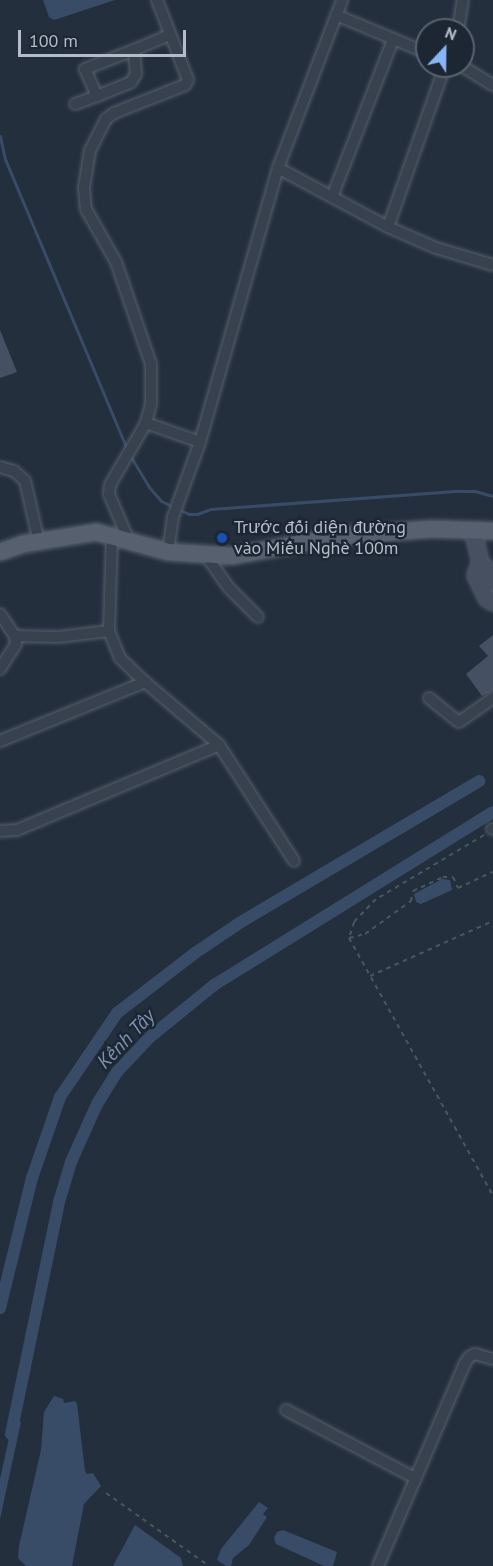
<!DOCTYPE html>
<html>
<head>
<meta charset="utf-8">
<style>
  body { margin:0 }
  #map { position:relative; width:493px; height:1566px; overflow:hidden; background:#242f3e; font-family:"PT Sans",sans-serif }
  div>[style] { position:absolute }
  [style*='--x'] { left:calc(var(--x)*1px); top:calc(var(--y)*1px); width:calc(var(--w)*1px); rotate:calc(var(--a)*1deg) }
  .water>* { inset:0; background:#394c67 }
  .stream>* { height:3px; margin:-1.5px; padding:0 1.5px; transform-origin:1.5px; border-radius:1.5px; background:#394c67 }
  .canal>* { height:12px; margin:-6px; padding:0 6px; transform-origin:6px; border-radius:6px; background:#394c67 }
  .building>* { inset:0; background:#455162 }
  .path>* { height:2px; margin-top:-1px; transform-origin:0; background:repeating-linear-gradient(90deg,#44595c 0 4.5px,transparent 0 9px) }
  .roads { filter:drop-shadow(0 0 2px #565f6c) drop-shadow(0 0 2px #565f6c) }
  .minor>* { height:10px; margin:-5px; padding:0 5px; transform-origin:5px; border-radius:5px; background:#38414e }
  .secondary>* { height:15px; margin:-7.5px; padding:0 7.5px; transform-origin:7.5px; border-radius:7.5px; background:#465061 }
  .primary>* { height:16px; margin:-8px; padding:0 8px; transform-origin:8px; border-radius:8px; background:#56606e }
  .dots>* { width:16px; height:16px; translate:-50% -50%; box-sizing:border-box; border:3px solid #1d2633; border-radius:50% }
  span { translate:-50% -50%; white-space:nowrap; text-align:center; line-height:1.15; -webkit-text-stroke:5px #1d2633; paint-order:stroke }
  .poi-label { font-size:18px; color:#b4bcc9 }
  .left { translate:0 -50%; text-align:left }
  .water-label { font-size:20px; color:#7c92b1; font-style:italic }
  .north { position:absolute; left:415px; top:18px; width:60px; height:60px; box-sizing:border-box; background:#1d2633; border:2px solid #59626f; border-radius:50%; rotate:22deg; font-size:16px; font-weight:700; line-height:24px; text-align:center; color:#b4bcc9 }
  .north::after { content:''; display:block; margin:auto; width:21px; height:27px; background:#8ab4f8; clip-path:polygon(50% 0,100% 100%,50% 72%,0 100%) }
  .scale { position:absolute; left:18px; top:30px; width:168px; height:27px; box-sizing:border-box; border:3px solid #b4bcc9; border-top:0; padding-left:8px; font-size:18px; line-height:21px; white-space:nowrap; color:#b4bcc9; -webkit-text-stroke:4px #1d2633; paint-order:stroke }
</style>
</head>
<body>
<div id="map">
  <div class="water">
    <i style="clip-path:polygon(43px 0,115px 0,54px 20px,49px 17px)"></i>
    <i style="clip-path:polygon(442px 879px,450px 880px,452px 890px,421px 904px,416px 902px,414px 894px)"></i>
    <i style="clip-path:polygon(54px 1396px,63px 1399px,64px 1403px,75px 1401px,77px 1404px,85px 1471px,87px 1474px,93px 1473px,101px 1486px,84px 1504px,72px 1566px,26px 1566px,18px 1558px,19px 1546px,41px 1450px,44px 1412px)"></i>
    <i style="clip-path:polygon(13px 1420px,21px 1422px,0 1519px,0 1479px)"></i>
    <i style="clip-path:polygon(259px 1502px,268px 1508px,263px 1514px,267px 1517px,249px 1545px,233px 1558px,231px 1566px,226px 1566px,217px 1560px,221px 1549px)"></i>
    <i style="clip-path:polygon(135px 1525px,181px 1558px,183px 1566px,113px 1566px)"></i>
    <i style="clip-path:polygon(283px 1530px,337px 1552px,333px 1566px,324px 1566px,276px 1544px,274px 1538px,277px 1532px)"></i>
  </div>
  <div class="stream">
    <i style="--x:0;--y:136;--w:24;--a:78"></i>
    <i style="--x:5;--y:159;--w:317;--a:67.2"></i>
    <i style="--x:131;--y:457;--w:35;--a:59"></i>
    <i style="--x:149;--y:487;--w:18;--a:49"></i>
    <i style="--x:161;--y:501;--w:31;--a:25"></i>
    <i style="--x:189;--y:514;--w:8;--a:0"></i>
    <i style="--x:197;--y:514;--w:15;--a:-20"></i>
    <i style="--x:211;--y:509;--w:248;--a:-4.2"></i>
    <i style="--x:458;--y:491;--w:17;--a:0"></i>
    <i style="--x:475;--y:491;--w:19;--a:16"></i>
  </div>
  <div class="canal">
    <i style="--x:0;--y:1308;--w:134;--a:-76.2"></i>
    <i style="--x:32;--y:1178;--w:86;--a:-70.9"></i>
    <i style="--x:60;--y:1097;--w:102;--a:-55.8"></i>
    <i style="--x:117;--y:1013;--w:98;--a:-37.6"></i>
    <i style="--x:195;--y:953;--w:55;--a:-34"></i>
    <i style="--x:241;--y:922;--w:277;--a:-30.6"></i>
    <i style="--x:11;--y:1434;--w:237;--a:-78.3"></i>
    <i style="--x:59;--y:1202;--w:42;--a:-73.3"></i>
    <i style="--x:71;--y:1162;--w:64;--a:-65.9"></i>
    <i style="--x:97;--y:1104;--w:38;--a:-58"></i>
    <i style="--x:117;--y:1072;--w:48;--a:-46.7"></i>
    <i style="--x:150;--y:1037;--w:82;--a:-39.1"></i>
    <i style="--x:214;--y:985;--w:328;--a:-31.8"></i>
  </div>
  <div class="building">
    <i style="clip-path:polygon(0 330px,17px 372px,0 378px)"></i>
    <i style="clip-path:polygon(493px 635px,493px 691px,482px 696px,466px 674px,488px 656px,479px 646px)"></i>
  </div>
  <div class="path">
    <i style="--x:484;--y:835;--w:126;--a:149.3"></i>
    <i style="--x:376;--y:899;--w:32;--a:134"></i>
    <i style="--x:354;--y:922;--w:17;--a:107"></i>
    <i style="--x:349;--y:938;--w:295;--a:60.8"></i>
    <i style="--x:349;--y:938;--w:16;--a:-14"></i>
    <i style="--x:365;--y:934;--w:57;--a:-35.7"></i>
    <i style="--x:411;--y:901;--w:10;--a:-79"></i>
    <i style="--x:413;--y:891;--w:33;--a:-25"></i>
    <i style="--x:443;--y:877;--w:10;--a:0"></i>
    <i style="--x:453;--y:877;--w:12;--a:66"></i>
    <i style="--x:458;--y:888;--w:38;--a:-25"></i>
    <i style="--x:370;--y:976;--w:135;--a:-24.1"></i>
    <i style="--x:106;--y:1493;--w:126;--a:35.3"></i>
  </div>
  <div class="roads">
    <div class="minor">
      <i style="--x:157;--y:0;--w:86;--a:68.8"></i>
      <i style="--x:188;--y:80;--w:6;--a:121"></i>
      <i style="--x:185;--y:85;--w:76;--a:158.5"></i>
      <i style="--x:114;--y:113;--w:10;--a:143"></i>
      <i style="--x:106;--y:119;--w:35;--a:117"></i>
      <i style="--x:90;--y:150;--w:38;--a:99"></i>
      <i style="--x:84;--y:188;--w:21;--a:85"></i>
      <i style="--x:86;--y:209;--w:61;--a:60.5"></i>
      <i style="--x:116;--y:262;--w:108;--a:71.1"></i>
      <i style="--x:151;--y:364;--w:40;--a:90"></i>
      <i style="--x:151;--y:404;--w:20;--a:105"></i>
      <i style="--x:146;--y:423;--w:57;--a:19.4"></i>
      <i style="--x:336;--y:15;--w:99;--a:22.7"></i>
      <i style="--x:458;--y:30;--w:30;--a:-81"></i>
      <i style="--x:134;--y:50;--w:53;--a:158.8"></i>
      <i style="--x:85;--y:69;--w:30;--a:66"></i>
      <i style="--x:97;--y:96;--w:37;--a:-22"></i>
      <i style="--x:131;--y:82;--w:9;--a:-58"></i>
      <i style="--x:136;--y:74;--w:24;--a:-95"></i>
      <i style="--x:134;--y:50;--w:39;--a:-23"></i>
      <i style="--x:462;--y:66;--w:36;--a:32"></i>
      <i style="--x:75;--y:104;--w:23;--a:-20"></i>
      <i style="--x:278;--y:168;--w:125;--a:28.2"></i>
      <i style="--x:388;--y:227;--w:52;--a:23.6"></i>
      <i style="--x:436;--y:248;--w:59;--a:16.6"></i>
      <i style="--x:332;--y:197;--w:168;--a:-68.8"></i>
      <i style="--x:388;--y:227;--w:171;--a:-70.5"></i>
      <i style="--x:0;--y:467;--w:15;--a:16"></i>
      <i style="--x:14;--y:471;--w:15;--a:42"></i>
      <i style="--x:25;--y:481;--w:63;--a:77.1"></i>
      <i style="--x:129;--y:541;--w:51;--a:-113.1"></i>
      <i style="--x:109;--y:494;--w:9;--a:-84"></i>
      <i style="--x:110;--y:485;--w:72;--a:-59.9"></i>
      <i style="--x:168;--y:552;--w:35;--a:-82"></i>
      <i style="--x:173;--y:517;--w:80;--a:-70.2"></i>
      <i style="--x:200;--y:442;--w:285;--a:-74.1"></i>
      <i style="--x:278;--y:168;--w:180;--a:-69.1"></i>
      <i style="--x:205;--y:554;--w:42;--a:54.8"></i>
      <i style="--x:229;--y:588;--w:41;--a:45"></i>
      <i style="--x:0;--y:614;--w:27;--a:56"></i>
      <i style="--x:15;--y:636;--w:8;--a:83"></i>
      <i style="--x:16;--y:644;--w:30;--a:123"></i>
      <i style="--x:109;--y:631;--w:94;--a:-88.2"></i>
      <i style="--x:15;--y:636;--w:43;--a:1.3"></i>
      <i style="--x:58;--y:637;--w:51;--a:-6.7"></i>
      <i style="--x:109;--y:631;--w:29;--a:68"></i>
      <i style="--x:120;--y:658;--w:35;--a:44"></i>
      <i style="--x:429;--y:698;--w:38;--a:39"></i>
      <i style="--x:459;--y:722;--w:42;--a:-35.2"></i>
      <i style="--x:0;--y:741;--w:157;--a:-22.1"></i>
      <i style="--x:145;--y:682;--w:97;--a:40.4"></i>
      <i style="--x:219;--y:745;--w:138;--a:57.1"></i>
      <i style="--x:492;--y:829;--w:1;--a:0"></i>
      <i style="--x:0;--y:831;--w:17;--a:-3"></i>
      <i style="--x:17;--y:830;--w:219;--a:-22.8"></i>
      <i style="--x:286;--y:1410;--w:146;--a:27.8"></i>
      <i style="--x:378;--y:1566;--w:219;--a:-66.8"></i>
      <i style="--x:464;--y:1365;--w:9;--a:-58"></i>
      <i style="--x:469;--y:1357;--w:7;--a:-27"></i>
      <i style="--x:475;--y:1354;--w:19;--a:16"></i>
    </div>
    <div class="secondary">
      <i style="--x:473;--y:532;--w:32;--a:77"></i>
      <i style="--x:480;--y:563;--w:13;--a:113"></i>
      <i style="--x:475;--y:575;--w:25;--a:64"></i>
      <i style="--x:486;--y:598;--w:8;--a:30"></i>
      <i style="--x:480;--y:563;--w:10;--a:37"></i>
      <i style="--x:488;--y:569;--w:14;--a:69"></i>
    </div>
    <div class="primary">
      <i style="--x:0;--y:552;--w:24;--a:-19"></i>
      <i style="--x:23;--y:544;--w:74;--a:-9.3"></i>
      <i style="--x:96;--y:532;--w:75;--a:15.5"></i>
      <i style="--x:168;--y:552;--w:64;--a:3.6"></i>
      <i style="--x:232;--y:556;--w:112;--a:-10.3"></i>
      <i style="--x:342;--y:536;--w:90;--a:-4.4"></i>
      <i style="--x:432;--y:529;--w:61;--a:1.9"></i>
    </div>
  </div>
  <div class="dots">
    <i style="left:222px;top:538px;background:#1a4fb4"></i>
  </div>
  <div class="poi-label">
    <span class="left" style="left:234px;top:538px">Trước đối diện đường<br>vào Miếu Nghè 100m</span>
  </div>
  <div class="water-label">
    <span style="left:126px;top:1039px;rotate:-46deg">Kênh Tây</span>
  </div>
  <div class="north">N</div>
  <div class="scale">100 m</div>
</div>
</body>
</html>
